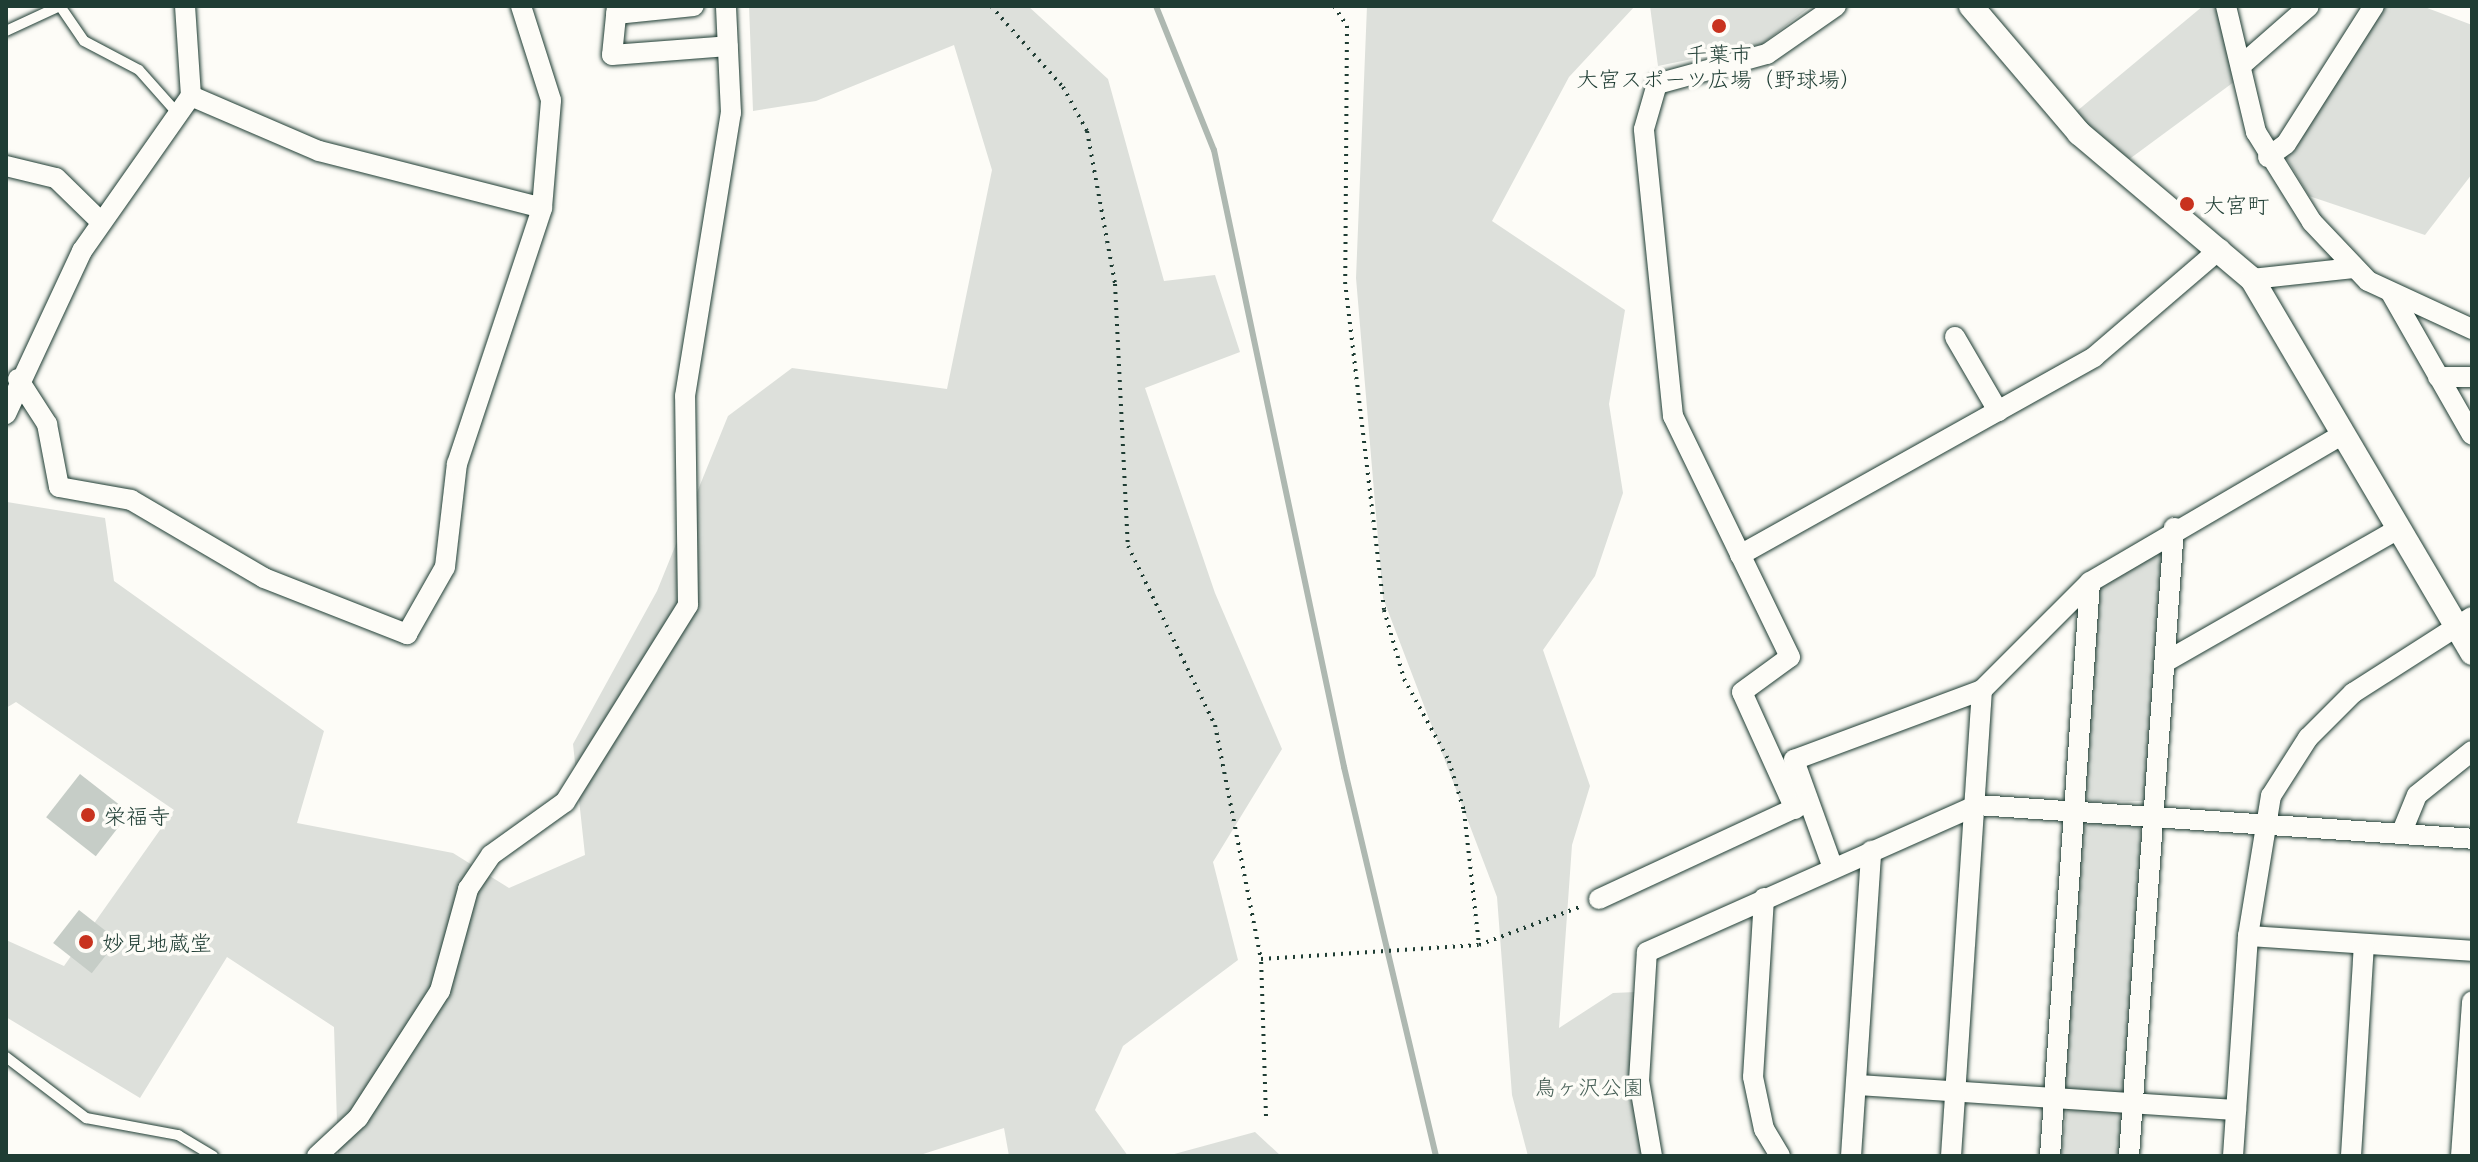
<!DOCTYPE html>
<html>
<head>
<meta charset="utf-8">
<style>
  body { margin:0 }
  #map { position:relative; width:2478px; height:1162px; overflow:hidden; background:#fdfcf7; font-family:"Playpen Sans","Klee One",sans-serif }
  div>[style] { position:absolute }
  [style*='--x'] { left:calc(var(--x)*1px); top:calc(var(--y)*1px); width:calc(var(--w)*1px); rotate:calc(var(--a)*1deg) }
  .green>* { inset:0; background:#dde0db }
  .stream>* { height:6px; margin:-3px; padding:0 3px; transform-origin:3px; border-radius:3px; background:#aeb8b1 }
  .building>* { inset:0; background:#c6cdc7; transform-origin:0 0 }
  .path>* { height:4px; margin-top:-2px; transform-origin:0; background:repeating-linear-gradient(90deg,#1f3d34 0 2px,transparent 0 8px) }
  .roads { filter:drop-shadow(0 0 2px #1f3d34) drop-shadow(0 0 2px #1f3d34) }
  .service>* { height:10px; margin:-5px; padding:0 5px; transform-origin:5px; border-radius:5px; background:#fdfcf7 }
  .minor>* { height:20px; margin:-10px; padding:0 10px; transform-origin:10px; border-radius:10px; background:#fdfcf7 }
  .tertiary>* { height:24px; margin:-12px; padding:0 12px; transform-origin:12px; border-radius:12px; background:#fdfcf7 }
  .dots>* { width:22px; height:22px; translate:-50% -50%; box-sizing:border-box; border:4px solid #fdfcf7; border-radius:50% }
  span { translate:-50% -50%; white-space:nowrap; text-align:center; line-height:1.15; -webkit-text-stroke:7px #fdfcf7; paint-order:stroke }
  .poi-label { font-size:22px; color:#1f3d34 }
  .left { translate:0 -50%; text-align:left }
  .park-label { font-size:22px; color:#455e55 }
  .frame { position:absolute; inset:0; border:8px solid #1f3d34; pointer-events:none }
</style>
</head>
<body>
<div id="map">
  <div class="green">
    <i style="clip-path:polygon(749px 6px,1028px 6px,1108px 79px,1164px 281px,1215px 275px,1240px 352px,1145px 388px,1215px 593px,1282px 749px,1213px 862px,1238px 960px,1123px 1046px,1095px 1110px,1128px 1156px,1009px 1156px,1004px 1128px,917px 1156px,338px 1156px,334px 1027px,227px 957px,140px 1098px,6px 1017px,6px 940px,64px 966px,174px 810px,16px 702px,6px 708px,7px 502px,105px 518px,114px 581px,324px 731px,297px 823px,453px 853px,509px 888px,585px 855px,573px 744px,657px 591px,728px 416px,792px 368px,947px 389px,992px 170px,954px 45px,816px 101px,753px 111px)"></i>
    <i style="clip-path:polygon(1367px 6px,1635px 6px,1569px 77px,1492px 221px,1625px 310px,1609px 404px,1623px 493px,1595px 576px,1543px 650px,1590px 786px,1572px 845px,1559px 1028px,1613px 993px,1636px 992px,1634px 1106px,1644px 1156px,1528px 1156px,1512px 1095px,1497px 897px,1383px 598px,1356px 278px)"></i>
    <i style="clip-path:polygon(1650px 6px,1811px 6px,1761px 45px,1658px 66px)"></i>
    <i style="clip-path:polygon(2203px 6px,2220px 6px,2242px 76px,2120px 166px,2071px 116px)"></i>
    <i style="clip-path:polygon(2377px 6px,2422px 6px,2472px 25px,2472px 174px,2425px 235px,2309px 196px,2280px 147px)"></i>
    <i style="clip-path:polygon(2154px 545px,2162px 554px,2145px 801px,2091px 802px,2082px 794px,2096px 591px)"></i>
    <i style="clip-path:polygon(2090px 822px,2138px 826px,2142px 833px,2126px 1088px,2119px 1096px,2070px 1094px,2063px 1086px,2082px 828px)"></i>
    <i style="clip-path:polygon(2067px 1107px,2117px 1110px,2123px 1118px,2121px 1156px,2060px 1156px)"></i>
    <i style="clip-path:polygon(1255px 1132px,1281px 1156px,1167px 1156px)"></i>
  </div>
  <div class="stream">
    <i style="--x:1156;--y:6;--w:155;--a:68.1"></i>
    <i style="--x:1214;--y:150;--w:631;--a:78.1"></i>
    <i style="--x:1344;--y:767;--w:400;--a:76.7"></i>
  </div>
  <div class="building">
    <i style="left:80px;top:774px;width:63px;height:55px;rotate:38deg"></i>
    <i style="left:79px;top:910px;width:49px;height:42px;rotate:38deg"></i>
  </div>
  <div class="path">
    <i style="--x:991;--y:6;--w:108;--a:48.4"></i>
    <i style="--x:1063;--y:87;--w:50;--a:61.4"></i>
    <i style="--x:1087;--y:131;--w:156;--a:79.6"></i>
    <i style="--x:1115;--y:284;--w:262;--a:87.2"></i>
    <i style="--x:1128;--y:546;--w:199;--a:64.1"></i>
    <i style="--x:1215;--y:725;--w:238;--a:78.9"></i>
    <i style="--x:1334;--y:6;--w:24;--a:57"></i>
    <i style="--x:1347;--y:26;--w:256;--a:90.4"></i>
    <i style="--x:1345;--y:282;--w:330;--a:83.2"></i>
    <i style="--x:1384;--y:610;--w:72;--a:73.8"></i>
    <i style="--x:1404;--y:679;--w:94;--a:61.2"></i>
    <i style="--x:1449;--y:761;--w:52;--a:73.3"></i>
    <i style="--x:1464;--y:811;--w:135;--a:83.6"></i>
    <i style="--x:1266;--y:1116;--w:157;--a:-91.8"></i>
    <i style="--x:1261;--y:959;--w:218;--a:-3.7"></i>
    <i style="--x:1479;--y:945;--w:110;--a:-20.7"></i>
  </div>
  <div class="roads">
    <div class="service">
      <i style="--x:60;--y:6;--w:42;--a:55.6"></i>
      <i style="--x:84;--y:41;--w:62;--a:27.8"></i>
      <i style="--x:139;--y:70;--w:60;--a:48.4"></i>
      <i style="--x:6;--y:31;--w:60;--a:-24.8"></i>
      <i style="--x:6;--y:1057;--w:101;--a:37.3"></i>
      <i style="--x:86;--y:1118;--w:94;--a:10.5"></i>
      <i style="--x:178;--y:1135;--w:41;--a:31"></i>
    </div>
    <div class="minor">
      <i style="--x:617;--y:6;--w:49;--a:95.8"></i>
      <i style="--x:612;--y:55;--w:116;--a:-4.4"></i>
      <i style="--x:2226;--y:6;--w:130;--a:76.6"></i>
      <i style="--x:2256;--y:132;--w:106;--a:58.1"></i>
      <i style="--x:2312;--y:222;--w:81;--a:46.5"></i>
      <i style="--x:2368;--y:281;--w:115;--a:24.8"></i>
      <i style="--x:616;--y:14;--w:78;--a:-5.9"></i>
      <i style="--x:2244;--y:63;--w:86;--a:-41.2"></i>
      <i style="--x:191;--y:96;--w:139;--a:23.3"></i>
      <i style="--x:319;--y:151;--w:230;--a:14.3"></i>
      <i style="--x:2268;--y:157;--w:22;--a:-36"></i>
      <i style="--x:2286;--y:144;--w:164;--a:-57.5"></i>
      <i style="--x:6;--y:166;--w:51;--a:13.5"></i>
      <i style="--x:56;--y:178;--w:62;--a:44.3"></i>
      <i style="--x:2252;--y:279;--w:102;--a:-6.2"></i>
      <i style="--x:2391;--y:293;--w:163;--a:60.3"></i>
      <i style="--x:1955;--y:337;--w:86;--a:59.8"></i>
      <i style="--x:2438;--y:377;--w:34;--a:0"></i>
      <i style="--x:18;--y:379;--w:54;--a:57.2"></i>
      <i style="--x:47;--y:424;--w:64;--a:79.2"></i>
      <i style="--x:59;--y:487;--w:73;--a:10.2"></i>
      <i style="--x:131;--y:500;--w:154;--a:30.4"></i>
      <i style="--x:264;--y:578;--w:154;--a:21.4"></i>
      <i style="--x:407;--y:634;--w:77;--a:-60.4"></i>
      <i style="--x:445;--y:567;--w:104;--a:-83.4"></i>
      <i style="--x:457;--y:464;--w:270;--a:-71.6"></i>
      <i style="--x:542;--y:208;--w:108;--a:-85.2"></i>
      <i style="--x:551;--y:100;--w:99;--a:-107.7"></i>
      <i style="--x:6;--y:414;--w:180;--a:-65"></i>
      <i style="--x:82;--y:251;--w:189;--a:-54.9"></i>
      <i style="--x:191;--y:96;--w:90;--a:-93.8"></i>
      <i style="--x:1740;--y:555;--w:406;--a:-29.2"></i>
      <i style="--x:2094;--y:357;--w:166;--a:-40.6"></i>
      <i style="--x:2165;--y:662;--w:268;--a:-29.7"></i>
      <i style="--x:1795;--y:809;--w:128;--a:-114.4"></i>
      <i style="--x:1742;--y:692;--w:59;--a:-36.1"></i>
      <i style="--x:1790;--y:657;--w:268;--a:-115.9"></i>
      <i style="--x:1673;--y:416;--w:288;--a:-95.8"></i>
      <i style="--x:1644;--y:129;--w:47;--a:-73.9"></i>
      <i style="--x:1657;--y:84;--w:114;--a:-15.3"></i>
      <i style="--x:1767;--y:54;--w:84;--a:-34.8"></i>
      <i style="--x:2401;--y:834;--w:42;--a:-67.7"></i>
      <i style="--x:2417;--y:795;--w:70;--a:-38.7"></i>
      <i style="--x:1833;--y:868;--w:115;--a:-109.9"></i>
      <i style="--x:1794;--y:760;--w:201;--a:-20.4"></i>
      <i style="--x:1982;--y:690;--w:153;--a:-45"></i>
      <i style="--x:2090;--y:582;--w:293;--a:-30.3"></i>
      <i style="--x:1764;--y:898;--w:179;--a:93.5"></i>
      <i style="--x:1753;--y:1077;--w:53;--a:78.1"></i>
      <i style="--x:1764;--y:1129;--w:31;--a:59"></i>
      <i style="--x:1599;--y:899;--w:228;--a:-24.9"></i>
      <i style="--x:2248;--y:936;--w:225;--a:3.8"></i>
      <i style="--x:1857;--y:1085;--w:380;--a:3.8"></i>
      <i style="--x:317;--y:1156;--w:56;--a:-42.8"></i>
      <i style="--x:358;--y:1118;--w:151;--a:-57.2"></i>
      <i style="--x:440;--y:991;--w:106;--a:-74.6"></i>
      <i style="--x:468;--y:889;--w:41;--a:-55.9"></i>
      <i style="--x:491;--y:855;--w:91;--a:-35.6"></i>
      <i style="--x:565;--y:802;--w:232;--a:-58"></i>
      <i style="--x:688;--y:605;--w:209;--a:-90.8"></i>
      <i style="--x:685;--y:396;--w:287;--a:-80.8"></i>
      <i style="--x:731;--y:113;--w:107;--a:-92.7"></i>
      <i style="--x:1652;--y:1156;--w:76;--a:-99.8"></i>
      <i style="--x:1639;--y:1081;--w:129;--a:-86.5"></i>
      <i style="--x:1647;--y:952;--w:361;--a:-24"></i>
      <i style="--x:1977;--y:805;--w:496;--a:3.9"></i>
      <i style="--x:1851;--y:1156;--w:306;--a:-86.2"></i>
      <i style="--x:1951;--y:1156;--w:467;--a:-86.2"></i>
      <i style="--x:2050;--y:1156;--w:575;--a:-86.01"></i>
      <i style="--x:2129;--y:1156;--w:630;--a:-85.9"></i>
      <i style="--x:2233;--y:1156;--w:221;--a:-86.1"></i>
      <i style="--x:2248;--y:936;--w:142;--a:-80.7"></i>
      <i style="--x:2271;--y:796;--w:69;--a:-57.5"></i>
      <i style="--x:2308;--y:738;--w:64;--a:-45"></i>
      <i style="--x:2353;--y:693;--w:141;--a:-32.6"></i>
      <i style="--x:2351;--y:1156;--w:212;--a:-86.5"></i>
      <i style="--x:2461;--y:1156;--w:155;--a:-85.9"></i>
    </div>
    <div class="tertiary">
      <i style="--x:1971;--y:6;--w:167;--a:49.6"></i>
      <i style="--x:2079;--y:133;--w:226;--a:40.2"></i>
      <i style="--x:2252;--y:279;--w:434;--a:59.5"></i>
    </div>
  </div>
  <div class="dots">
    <i style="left:1719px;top:26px;background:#c8321e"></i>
    <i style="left:2187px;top:204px;background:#c8321e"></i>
    <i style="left:88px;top:815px;background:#c8321e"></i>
    <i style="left:86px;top:942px;background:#c8321e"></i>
  </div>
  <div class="poi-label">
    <span style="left:1719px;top:65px">千葉市<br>大宮スポーツ広場（野球場）</span>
    <span class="left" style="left:2203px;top:204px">大宮町</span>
    <span class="left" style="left:104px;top:815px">栄福寺</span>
    <span class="left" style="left:102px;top:942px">妙見地蔵堂</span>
  </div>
  <div class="park-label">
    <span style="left:1589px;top:1086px">鳥ヶ沢公園</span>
  </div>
  <div class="frame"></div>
</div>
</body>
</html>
